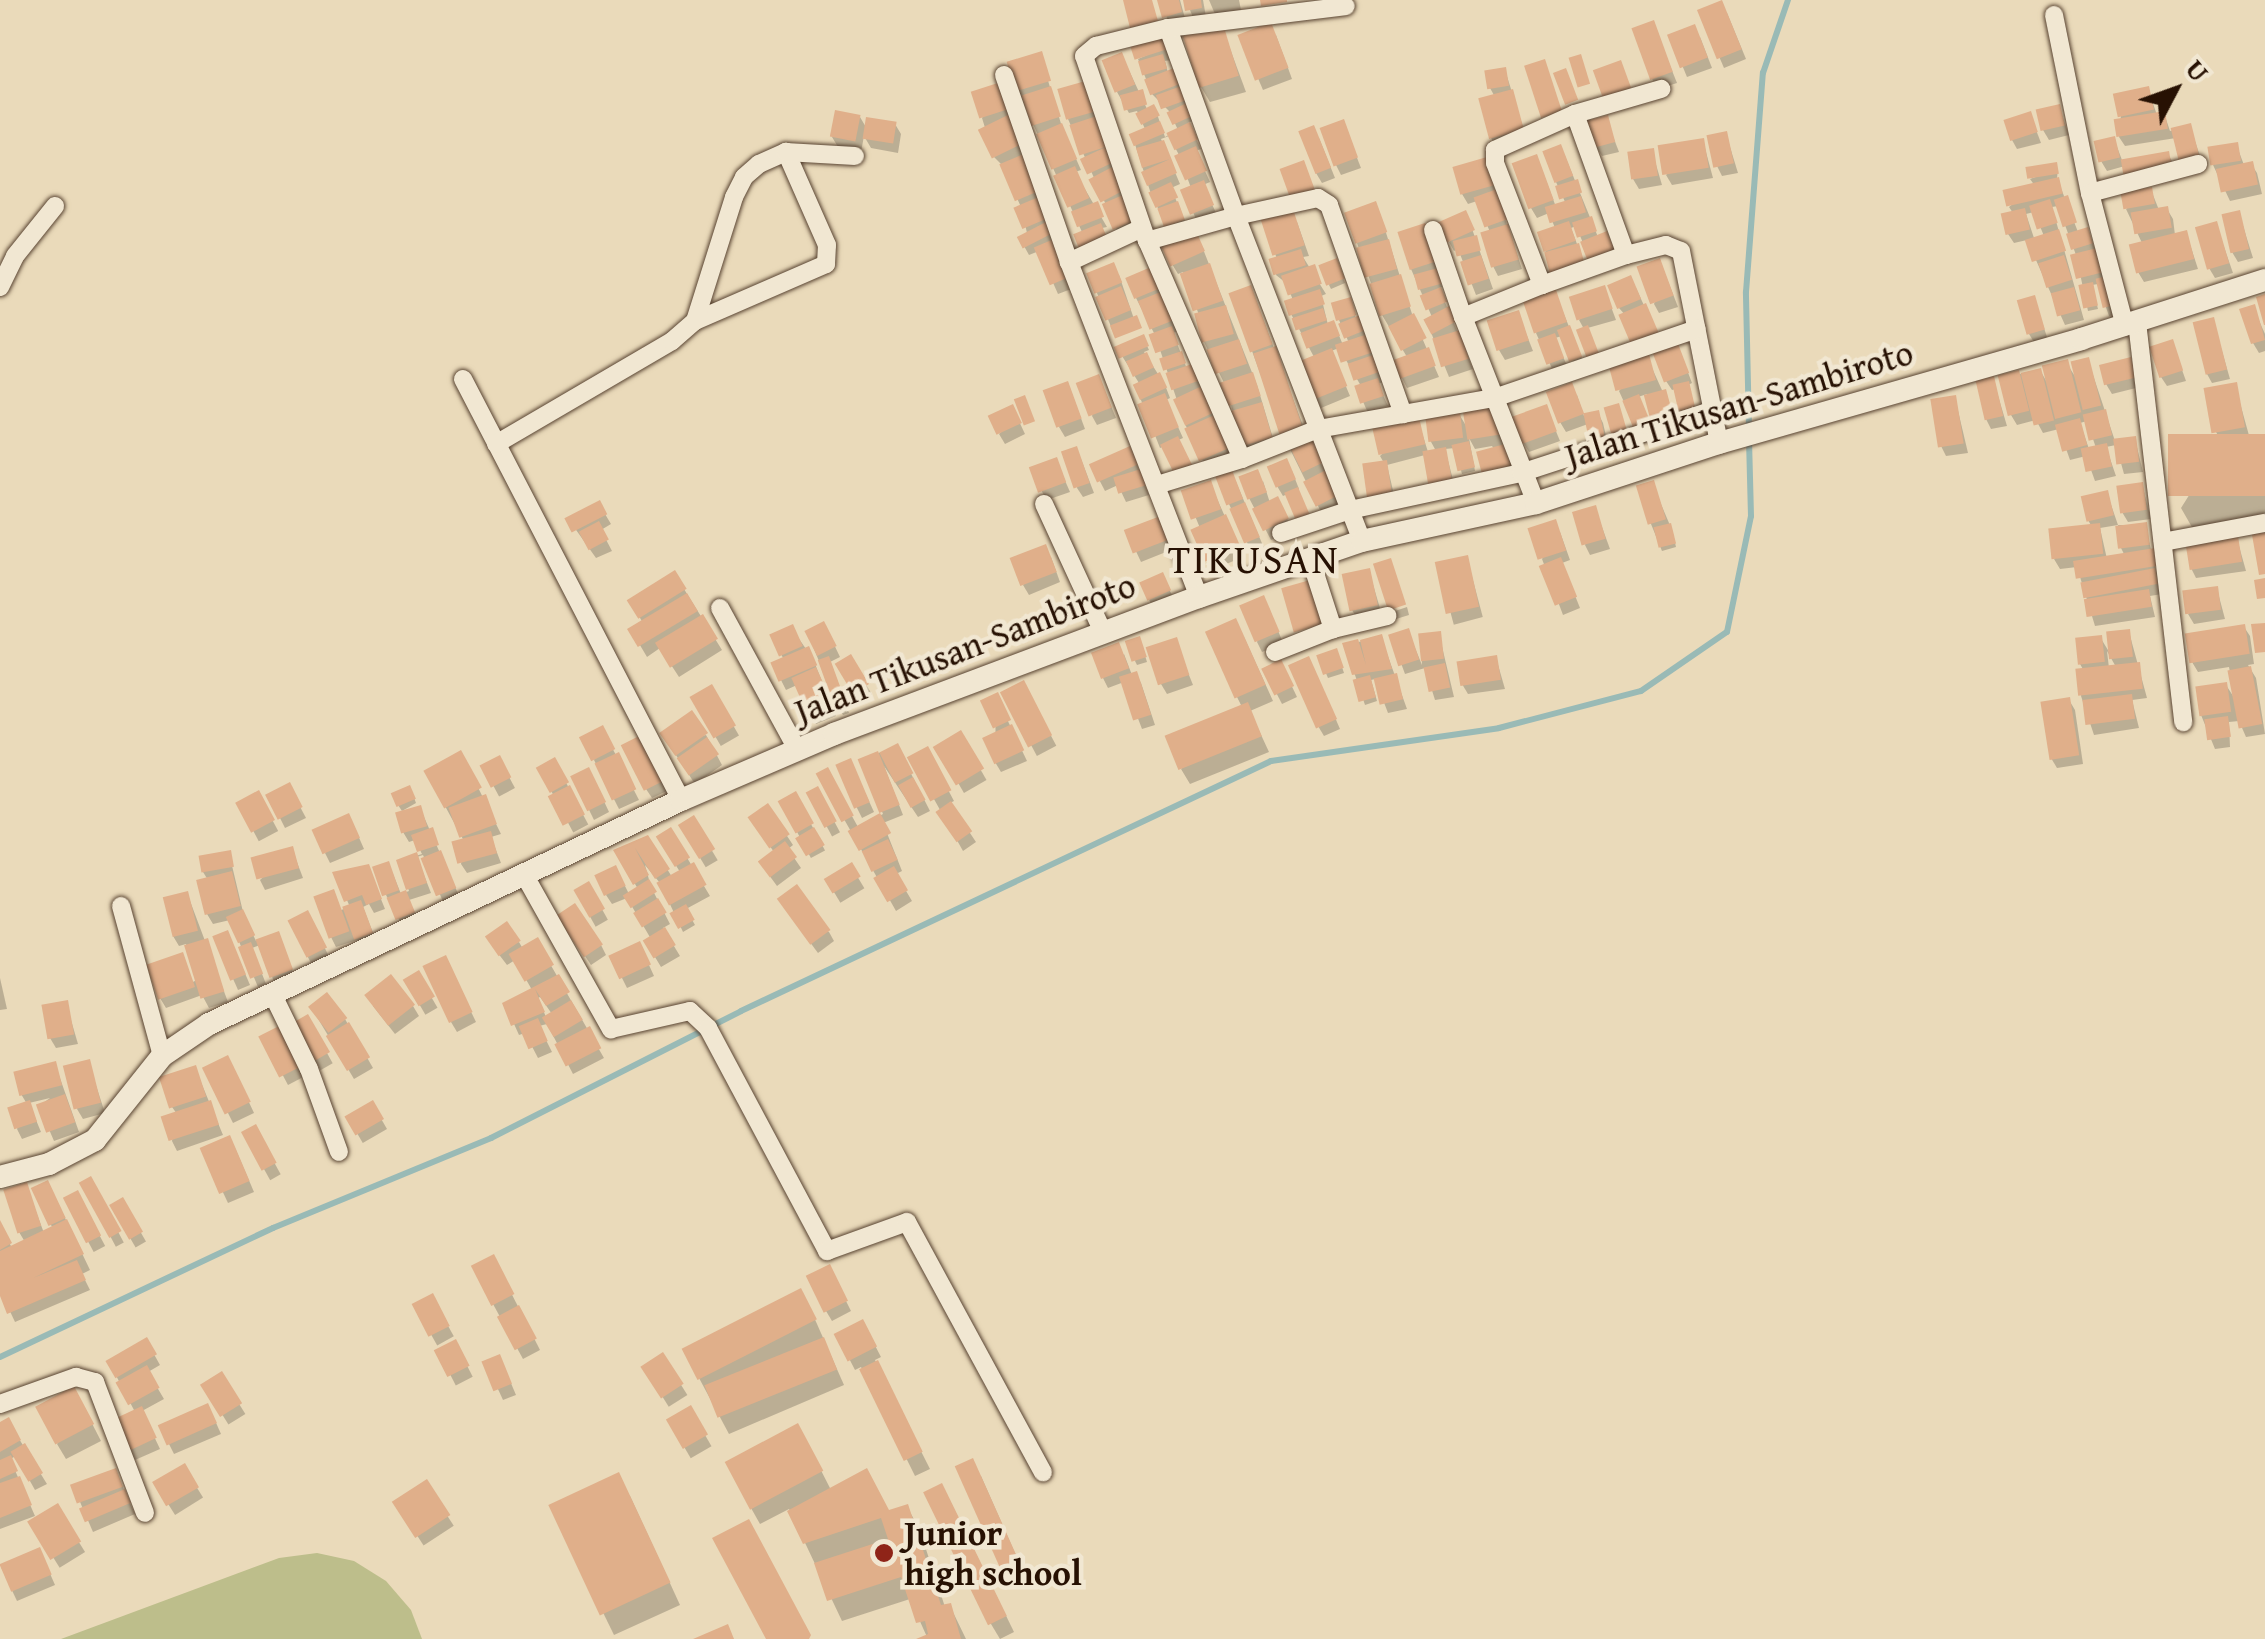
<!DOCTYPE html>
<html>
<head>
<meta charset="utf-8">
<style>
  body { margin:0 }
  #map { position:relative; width:2265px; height:1639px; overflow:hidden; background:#eadaba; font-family:"Gentium Book Plus",serif }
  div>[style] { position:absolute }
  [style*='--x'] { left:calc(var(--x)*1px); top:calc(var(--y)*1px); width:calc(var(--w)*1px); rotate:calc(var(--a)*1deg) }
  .green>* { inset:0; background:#bdbe8b }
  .shadow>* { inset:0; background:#0003; transform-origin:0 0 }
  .stream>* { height:6px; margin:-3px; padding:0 3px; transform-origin:3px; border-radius:3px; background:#99bab6 }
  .building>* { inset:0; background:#e0af8a; transform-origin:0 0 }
  .roads { filter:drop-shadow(0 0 2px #584331) drop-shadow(0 0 2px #584331) }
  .minor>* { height:18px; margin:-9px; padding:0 9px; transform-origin:9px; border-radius:9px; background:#f1e7d2 }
  .tertiary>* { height:22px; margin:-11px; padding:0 11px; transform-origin:11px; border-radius:11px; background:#f1e7d2 }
  .dots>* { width:28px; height:28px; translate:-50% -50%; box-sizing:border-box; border:5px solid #f1e7d2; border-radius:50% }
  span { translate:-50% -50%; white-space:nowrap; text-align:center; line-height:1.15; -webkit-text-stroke:9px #f1e7d2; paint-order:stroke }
  .street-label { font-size:35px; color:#271103 }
  .poi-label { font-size:35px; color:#271103; font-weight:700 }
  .left { translate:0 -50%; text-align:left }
  .quarter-label { font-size:40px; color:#271103; letter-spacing:2.5px }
  .north { position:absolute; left:2125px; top:40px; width:100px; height:100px; -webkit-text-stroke:8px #f1e7d2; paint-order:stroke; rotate:49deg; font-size:28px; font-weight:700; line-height:40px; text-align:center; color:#271103 }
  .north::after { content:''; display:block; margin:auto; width:35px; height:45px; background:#271103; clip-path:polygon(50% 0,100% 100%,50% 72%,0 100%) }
</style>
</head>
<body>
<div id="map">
  <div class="green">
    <i style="clip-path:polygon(317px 1553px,354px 1561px,386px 1581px,411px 1610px,422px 1639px,61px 1639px,279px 1558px)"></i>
  </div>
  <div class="shadow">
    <i style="clip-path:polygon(1160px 0,1180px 0,1186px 22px,1170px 26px)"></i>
    <i style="clip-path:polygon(1186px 0,1203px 0,1206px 17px,1194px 20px)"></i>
    <i style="clip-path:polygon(1209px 0,1239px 0,1241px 10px,1215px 14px)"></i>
    <i style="clip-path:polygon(1700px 12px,1727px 13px,1746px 59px,1724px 68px)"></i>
    <i style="clip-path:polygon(1653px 23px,1677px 83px,1658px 89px,1652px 79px)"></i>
    <i style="clip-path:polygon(1222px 27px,1246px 92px,1210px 102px,1201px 87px)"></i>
    <i style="clip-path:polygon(1276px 35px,1292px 79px,1263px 90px,1240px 36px)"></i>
    <i style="clip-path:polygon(1670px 36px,1700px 37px,1712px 68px,1687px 77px)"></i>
    <i style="clip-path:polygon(1166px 47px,1171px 60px,1165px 61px,1168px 73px,1173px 71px,1197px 119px,1188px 123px,1201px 149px,1196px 151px,1210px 182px,1203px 185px,1217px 215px,1198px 223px,1183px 191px,1191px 188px,1179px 155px,1169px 136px,1161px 139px,1180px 184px,1171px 188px,1189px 231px,1172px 237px,1151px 194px,1132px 135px,1145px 129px,1137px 111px,1129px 113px,1117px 92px,1126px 64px,1147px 109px,1156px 111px,1165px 137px,1178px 130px,1169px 111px,1152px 94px,1138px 59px)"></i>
    <i style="clip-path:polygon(1040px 54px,1062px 127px,1081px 170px,1075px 172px,1107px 227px,1082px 232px,1018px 91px)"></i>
    <i style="clip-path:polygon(1505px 70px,1527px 140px,1497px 148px,1491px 138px,1495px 97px,1490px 88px)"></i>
    <i style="clip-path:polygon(1088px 83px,1138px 232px,1121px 239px,1068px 119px)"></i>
    <i style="clip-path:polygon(1003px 84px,1074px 288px,1058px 294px,1039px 251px,1029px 255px,1024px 246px,1027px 233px,1021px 207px,1002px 165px,994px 157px,982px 118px)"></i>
    <i style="clip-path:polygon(2148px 89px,2157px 115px,2164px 113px,2170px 131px,2190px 126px,2204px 168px,2176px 138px,2125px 146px,2119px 137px,2121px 115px)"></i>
    <i style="clip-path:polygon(2059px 107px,2069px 135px,2049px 140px,2043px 130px)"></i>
    <i style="clip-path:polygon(2030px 114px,2041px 143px,2017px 149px,2012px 140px)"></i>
    <i style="clip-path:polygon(860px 117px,867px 129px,895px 124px,901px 134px,898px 153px,871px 148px,864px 136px,861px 152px,838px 147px,832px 137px)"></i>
    <i style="clip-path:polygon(1606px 118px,1619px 152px,1602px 156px,1596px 147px)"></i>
    <i style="clip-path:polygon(1343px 122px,1361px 168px,1341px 175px,1336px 165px)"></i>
    <i style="clip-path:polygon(1726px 134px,1738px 173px,1722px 176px,1717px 166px)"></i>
    <i style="clip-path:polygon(1319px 138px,1335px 178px,1322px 183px,1316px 173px)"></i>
    <i style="clip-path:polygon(2114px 139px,2122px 160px,2168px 154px,2173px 163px,2132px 184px,2125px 166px,2107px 171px,2101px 161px)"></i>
    <i style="clip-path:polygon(1703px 141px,1713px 178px,1672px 185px,1666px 175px)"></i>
    <i style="clip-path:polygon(2236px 144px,2244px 165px,2251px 164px,2257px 173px,2262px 194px,2230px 201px,2213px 165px)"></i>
    <i style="clip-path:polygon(1652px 151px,1662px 185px,1639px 189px,1633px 179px)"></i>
    <i style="clip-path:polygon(1565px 156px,1598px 237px,1583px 243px,1576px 226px,1571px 228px,1589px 276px,1552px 275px,1540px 232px,1555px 228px,1549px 213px,1537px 218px,1531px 208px,1541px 167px,1556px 207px,1566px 204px,1556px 182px)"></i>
    <i style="clip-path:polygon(1485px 160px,1522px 269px,1498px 276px,1493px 266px,1490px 232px,1477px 201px,1468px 204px,1462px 194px)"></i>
    <i style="clip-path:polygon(evenodd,2058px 169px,2057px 178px,2078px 232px,2089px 234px,2121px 313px,2109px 316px,2098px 284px,2092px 285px,2098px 309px,2088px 311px,2076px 255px,2058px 206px,2052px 207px,2084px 320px,2065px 325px,2027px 240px,2014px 243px,2008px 234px,2013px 213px,2009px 207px,2035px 186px,2030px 179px,2058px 169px,2034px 212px,2044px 236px,2034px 238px,2026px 214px,2034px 212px)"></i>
    <i style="clip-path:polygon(2151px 190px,2159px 210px,2167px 209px,2173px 219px,2175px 235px,2186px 232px,2198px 269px,2144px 282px,2138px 272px,2142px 243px,2126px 209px)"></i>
    <i style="clip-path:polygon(2239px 213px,2253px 258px,2238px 262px,2232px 252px)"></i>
    <i style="clip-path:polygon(1380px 214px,1413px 317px,1439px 377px,1407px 388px,1402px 378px,1407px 357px,1382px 315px,1357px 243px)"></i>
    <i style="clip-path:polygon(1264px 222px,1297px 222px,1309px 256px,1303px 257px,1326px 294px,1321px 296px,1328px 325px,1338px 333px,1343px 345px,1349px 343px,1339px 320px,1352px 304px,1356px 319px,1364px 316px,1386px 381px,1378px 384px,1388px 406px,1368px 413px,1357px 388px,1361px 386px,1339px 348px,1331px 351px,1350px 396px,1321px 408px,1316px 398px,1314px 357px,1291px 314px,1293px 300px,1286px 283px,1276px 275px,1277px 259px)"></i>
    <i style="clip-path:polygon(1470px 223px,1493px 289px,1476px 295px,1458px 249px,1454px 251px,1449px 242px)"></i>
    <i style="clip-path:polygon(2216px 224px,2233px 273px,2215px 278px,2209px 268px)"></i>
    <i style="clip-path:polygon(1430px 235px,1442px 287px,1439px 288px,1473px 369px,1449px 377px,1426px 320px,1432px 317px,1411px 269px)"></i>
    <i style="clip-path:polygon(1201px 244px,1257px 385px,1276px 448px,1246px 456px,1225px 385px,1204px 342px,1199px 315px,1183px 272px,1178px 274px,1172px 264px)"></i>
    <i style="clip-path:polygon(1338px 265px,1345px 283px,1331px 289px,1329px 285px)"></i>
    <i style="clip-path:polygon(1150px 271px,1179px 331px,1173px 333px,1187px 369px,1196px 377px,1237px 457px,1207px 470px,1185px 424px,1155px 335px,1136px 298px)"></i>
    <i style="clip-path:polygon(1664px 271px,1678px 307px,1659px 313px,1654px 304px)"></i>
    <i style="clip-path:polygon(1089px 274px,1119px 275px,1134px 319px,1112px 329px)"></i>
    <i style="clip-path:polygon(1604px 288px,1616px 320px,1584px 329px,1579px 320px)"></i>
    <i style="clip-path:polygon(1636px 288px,1664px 349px,1681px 354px,1692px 383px,1688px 385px,1695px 411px,1683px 414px,1676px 389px,1672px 390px,1666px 381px,1654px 348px,1619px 308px)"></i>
    <i style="clip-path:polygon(1554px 290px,1586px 368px,1577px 371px,1562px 336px,1555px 338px,1568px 368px,1554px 373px,1536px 333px)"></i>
    <i style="clip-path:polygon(1255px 298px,1310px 444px,1345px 505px,1323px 516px,1282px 433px,1252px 351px)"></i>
    <i style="clip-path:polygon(2034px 298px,2048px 340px,2035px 344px,2029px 334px)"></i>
    <i style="clip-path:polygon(2253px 307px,2265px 334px,2265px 351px,2259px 353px,2253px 343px)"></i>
    <i style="clip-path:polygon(1518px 313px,1533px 351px,1505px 360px,1499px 350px)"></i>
    <i style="clip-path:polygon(2213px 320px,2230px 379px,2212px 383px,2207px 374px)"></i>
    <i style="clip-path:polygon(1143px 337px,1149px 350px,1144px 352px,1165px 385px,1170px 398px,1166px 400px,1183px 438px,1160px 448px,1135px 385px,1139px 383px,1117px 348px)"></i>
    <i style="clip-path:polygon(2172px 342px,2186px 381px,2167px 386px,2161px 377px)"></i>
    <i style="clip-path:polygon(1647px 357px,1676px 421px,1659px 426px,1647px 394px,1638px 397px,1656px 439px,1643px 444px,1619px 391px)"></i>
    <i style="clip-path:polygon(evenodd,2088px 360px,2115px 441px,2135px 439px,2143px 472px,2124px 474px,2116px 445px,2106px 447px,2116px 476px,2095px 481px,2086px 456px,2070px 460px,2059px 429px,2043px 433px,2036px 420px,2017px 425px,2011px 415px,2001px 378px,2040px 370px,2049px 386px,2066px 362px,2076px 378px,2088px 360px,2087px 421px,2096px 448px,2089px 449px,2080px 423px,2087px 421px)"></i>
    <i style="clip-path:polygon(2130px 360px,2140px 387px,2112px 394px,2106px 384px)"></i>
    <i style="clip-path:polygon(1993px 379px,2007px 426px,1991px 429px,1986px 419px)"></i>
    <i style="clip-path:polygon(2235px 385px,2250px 439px,2265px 437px,2265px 519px,2193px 529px,2181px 508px,2222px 443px,2216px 432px)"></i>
    <i style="clip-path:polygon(1103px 387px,1116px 418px,1097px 425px,1092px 416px)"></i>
    <i style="clip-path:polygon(1072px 394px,1085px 429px,1065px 437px,1059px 427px)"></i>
    <i style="clip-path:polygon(1577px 395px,1584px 416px,1598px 413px,1603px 423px,1611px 457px,1600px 459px,1588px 424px,1566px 432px,1560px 422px)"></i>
    <i style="clip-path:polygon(1955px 398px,1968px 453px,1946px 456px,1941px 446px)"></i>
    <i style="clip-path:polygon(1494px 405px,1516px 481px,1492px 446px,1475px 449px,1469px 438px,1475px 471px,1462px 474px,1455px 448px,1445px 449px,1457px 495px,1425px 455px,1387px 465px,1396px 503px,1375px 506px,1370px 497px,1384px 463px,1380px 456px,1418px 420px,1428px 452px,1436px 451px,1430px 440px,1459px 414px,1468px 429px)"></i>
    <i style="clip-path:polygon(1546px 407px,1560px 441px,1529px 452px,1523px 442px)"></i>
    <i style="clip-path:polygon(1017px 417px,1025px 434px,1005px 444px,999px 434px)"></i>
    <i style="clip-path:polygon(1081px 459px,1094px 493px,1083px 497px,1077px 488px)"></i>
    <i style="clip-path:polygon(1135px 459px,1149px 495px,1126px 502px,1118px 485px,1105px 491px,1092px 466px)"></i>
    <i style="clip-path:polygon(1056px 460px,1070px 492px,1047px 500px,1041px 490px)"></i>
    <i style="clip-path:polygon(1292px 471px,1299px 489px,1283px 496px,1277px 486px)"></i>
    <i style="clip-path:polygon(1263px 481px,1270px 503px,1283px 509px,1292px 530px,1271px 540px,1249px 498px)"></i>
    <i style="clip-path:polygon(1236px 482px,1264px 548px,1252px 553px,1229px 504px)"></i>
    <i style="clip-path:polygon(1210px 483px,1243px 557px,1212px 570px,1193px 530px,1200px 528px,1185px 492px)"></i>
    <i style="clip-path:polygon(1652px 483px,1672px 530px,1676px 547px,1662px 551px,1651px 524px)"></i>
    <i style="clip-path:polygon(2142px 484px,2151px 519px,2128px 522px,2122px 512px)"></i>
    <i style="clip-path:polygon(2107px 493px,2118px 525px,2100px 528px,2107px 559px,2125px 556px,2121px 548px,2118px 525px,2145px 525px,2162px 594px,2150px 596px,2155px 617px,2095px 626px,2077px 567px,2060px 569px,2054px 559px,2092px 527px,2088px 520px)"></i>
    <i style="clip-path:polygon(599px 504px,611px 524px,601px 530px,612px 551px,596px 558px,569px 520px)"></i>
    <i style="clip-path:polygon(1595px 508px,1610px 549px,1590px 555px,1585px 545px)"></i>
    <i style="clip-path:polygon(1167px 528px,1176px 548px,1141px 562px,1127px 532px)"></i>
    <i style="clip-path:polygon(1560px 532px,1570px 560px,1562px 563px,1580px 608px,1563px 615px,1542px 559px)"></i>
    <i style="clip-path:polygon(2237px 539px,2246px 571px,2196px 578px,2191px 568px)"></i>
    <i style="clip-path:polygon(1051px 557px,1060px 582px,1029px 595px,1023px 585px)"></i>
    <i style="left:1467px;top:558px;width:61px;height:30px;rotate:75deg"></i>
    <i style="clip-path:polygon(1369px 571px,1382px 615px,1358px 620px,1352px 610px)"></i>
    <i style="clip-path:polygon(674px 573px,722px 650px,679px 677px,660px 648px,647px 657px,631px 630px,643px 623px,630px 601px)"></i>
    <i style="clip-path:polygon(1167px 585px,1175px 601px,1155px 610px,1149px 600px)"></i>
    <i style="clip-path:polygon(2217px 589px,2225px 619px,2194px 624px,2188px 614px)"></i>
    <i style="clip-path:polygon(1407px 607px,1409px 615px,1396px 619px,1392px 612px)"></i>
    <i style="clip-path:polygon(1269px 608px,1283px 643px,1262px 652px,1257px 642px)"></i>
    <i style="clip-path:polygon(2244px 627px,2250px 636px,2254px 664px,2248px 665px,2256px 678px,2265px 734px,2246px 737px,2239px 721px,2229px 722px,2230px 747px,2215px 749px,2201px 715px,2226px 685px,2235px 699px,2229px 667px,2198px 672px,2192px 662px)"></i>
    <i style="clip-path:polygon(1408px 631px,1422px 665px,1421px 636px,1439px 634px,1454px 697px,1435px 700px,1425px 668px,1405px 674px,1391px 636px)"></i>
    <i style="clip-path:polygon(807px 632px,829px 634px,840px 657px,830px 662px,849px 713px,843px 715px,837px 705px)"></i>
    <i style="clip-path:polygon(evenodd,2129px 632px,2147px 698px,2132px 700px,2139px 728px,2094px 735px,2081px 696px,2084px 671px,2080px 664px,2100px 637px,2111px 655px,2129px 632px,2107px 651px,2116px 667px,2109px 668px,2107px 651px)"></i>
    <i style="clip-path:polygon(772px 636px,797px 636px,813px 659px,836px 716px,816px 724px,797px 685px,786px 690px,781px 680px,784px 660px)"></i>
    <i style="clip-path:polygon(1244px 637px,1273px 701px,1250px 711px,1269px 752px,1190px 784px,1181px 769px,1242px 707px,1237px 697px)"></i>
    <i style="clip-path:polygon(1381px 637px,1407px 709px,1388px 713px,1375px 679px,1371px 680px,1377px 701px,1365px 705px,1345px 645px)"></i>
    <i style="clip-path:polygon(1175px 640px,1193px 685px,1167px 694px,1161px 684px)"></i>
    <i style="clip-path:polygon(1141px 643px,1147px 662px,1137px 665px,1135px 661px)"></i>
    <i style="clip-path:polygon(1124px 654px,1132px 675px,1136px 674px,1141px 683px,1155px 725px,1142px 729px,1124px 682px,1108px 688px,1103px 678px)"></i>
    <i style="clip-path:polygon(1338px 655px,1344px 673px,1328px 678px,1319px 657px)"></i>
    <i style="left:850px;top:658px;width:43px;height:13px;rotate:59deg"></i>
    <i style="clip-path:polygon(1496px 658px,1505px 689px,1468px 694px,1462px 684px)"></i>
    <i style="clip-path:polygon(1264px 669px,1285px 672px,1297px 697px,1282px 704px)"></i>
    <i style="clip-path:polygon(1314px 669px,1340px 729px,1324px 736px,1318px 726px)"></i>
    <i style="left:1023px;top:683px;width:71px;height:22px;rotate:62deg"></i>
    <i style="left:711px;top:687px;width:56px;height:21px;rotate:60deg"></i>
    <i style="clip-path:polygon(996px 696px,1027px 761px,1001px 772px,995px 762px)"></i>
    <i style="clip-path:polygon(2069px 700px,2075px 710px,2083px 764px,2057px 768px,2051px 758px)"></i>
    <i style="clip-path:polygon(602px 728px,639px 800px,619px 809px,594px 760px)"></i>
    <i style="left:960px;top:734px;width:53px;height:26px;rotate:60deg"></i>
    <i style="clip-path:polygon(706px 735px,722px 765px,695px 784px,668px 743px)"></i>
    <i style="clip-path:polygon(642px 737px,669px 790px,652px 798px,646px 789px)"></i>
    <i style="clip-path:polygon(897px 746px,930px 811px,918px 817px,884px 766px,903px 815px,883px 823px,902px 871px,896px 874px,912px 901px,896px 911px,819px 775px,827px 771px,858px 827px,883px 814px,861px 760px)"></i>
    <i style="clip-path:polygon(927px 750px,954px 801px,950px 803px,976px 842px,963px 851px,911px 758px)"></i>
    <i style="clip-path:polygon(461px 753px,501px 834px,491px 837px,501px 863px,467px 873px,461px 864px,464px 841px,426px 771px)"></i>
    <i style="left:499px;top:758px;width:34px;height:18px;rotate:62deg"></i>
    <i style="left:554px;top:760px;width:73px;height:17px;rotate:62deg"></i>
    <i style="clip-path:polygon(855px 771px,874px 812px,862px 818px,857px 808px)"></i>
    <i style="clip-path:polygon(573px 777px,594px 780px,609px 812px,594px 820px)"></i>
    <i style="clip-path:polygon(289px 786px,306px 818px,285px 828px,280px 818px)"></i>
    <i style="left:817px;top:789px;width:49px;height:9px;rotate:62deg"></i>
    <i style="clip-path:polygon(412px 792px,416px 803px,402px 811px,398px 805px)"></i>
    <i style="left:258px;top:793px;width:43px;height:22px;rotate:62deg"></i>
    <i style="left:795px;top:794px;width:64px;height:16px;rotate:62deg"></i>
    <i style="clip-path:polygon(768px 807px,793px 845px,788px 849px,801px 868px,777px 886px,766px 871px,774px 852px,757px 828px)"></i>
    <i style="clip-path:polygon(420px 808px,460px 898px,444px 904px,423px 855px,417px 857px,431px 893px,409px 900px,419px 922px,404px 929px,386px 895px,393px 874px,401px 894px,409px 891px,399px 861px,422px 854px,415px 840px,409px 842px,403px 832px)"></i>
    <i style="left:693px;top:819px;width:48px;height:14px;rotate:59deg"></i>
    <i style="clip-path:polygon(354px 826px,364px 849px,330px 863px,325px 853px)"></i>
    <i style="clip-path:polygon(671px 831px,710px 896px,686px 909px,695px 925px,683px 932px,660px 883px,645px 865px,651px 887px,670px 924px,663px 928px,680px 956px,661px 967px,646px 942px,651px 939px,627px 898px,612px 904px,606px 895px,621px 878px,629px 894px,638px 889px,616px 852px,648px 838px,672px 877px,680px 872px,659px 838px)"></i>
    <i style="clip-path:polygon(292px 849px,303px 878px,265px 890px,260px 880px)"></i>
    <i style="clip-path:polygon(229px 853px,244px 916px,256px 941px,278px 934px,296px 980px,276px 987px,260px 945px,252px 948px,266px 984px,258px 987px,230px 920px,213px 924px,207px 914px,208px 880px,203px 872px)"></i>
    <i style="left:851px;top:866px;width:26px;height:28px;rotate:59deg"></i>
    <i style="clip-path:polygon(368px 867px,385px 909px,374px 913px,369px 904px,363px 907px,377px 943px,362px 948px,357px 940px,336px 947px,331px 937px,341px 910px,350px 907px,335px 873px)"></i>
    <i style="left:588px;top:884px;width:41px;height:14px;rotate:61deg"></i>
    <i style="clip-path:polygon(187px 893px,228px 1002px,209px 1008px,202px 995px,166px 1008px,160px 998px,197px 980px,186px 944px,179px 946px,173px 936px)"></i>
    <i style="clip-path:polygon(786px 910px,829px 932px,834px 941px,818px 953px)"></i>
    <i style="clip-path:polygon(290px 922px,313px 923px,330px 959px,313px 967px)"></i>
    <i style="clip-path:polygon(565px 926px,601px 945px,606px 955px,591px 965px)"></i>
    <i style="clip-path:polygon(215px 938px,232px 943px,250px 985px,238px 990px)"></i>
    <i style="clip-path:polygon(evenodd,537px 941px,604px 1058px,573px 1074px,547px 1024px,539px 1026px,552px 1052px,538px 1058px,525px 1033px,519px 1035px,505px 1004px,532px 990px,515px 960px,507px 965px,494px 948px,519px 942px,523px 949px,537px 941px,540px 997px,552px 1014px,546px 1017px,538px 998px,540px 997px)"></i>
    <i style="clip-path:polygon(644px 954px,654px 976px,627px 988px,611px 956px)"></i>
    <i style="clip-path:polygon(450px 968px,476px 1022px,457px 1032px,451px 1022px)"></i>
    <i style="left:418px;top:974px;width:39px;height:14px;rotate:60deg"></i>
    <i style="clip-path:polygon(0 978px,7px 1009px,0 1010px)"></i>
    <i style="clip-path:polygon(66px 1003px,78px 1044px,56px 1048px,50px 1038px)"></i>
    <i style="clip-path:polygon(373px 1006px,413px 1006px,419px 1016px,395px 1034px)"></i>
    <i style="left:307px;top:1017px;width:53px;height:14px;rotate:61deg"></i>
    <i style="clip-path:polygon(317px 1017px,345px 1019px,373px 1068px,354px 1079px)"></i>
    <i style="clip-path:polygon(263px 1038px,309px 1074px,288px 1085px)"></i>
    <i style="clip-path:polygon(88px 1061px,105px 1113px,83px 1119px,77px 1109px)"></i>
    <i style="clip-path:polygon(55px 1064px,79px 1132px,54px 1141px,39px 1106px,50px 1098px,29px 1103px,41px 1132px,22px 1139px,17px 1129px,27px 1104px,21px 1094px)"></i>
    <i style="clip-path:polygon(195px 1068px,223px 1135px,177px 1151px,172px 1141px,177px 1114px,172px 1107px)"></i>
    <i style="clip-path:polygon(233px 1068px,254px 1113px,233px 1123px,206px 1069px)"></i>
    <i style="left:372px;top:1103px;width:30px;height:28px;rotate:60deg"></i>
    <i style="left:255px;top:1128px;width:53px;height:12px;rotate:61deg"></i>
    <i style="clip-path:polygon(235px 1148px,254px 1192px,228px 1203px,203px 1150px)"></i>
    <i style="left:90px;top:1179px;width:72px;height:9px;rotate:62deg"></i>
    <i style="clip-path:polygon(26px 1185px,44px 1233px,53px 1229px,34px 1190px,53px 1193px,90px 1270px,82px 1274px,90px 1290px,15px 1322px,0 1290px,0 1225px,12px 1248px,25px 1242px,19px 1232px)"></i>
    <i style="left:77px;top:1193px;width:60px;height:13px;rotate:62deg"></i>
    <i style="left:122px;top:1200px;width:48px;height:12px;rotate:60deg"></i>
    <i style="clip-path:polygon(493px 1257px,540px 1350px,523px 1359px,493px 1304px)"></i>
    <i style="clip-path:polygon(829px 1267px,851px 1311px,832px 1321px,826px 1311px)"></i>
    <i style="left:432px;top:1297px;width:45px;height:19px;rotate:61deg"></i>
    <i style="clip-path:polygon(809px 1306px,844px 1385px,729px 1434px,699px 1378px)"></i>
    <i style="clip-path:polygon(868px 1332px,881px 1357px,875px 1360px,930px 1469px,915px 1476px,861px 1367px,855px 1370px,837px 1335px)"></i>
    <i style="clip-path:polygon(146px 1340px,160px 1365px,148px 1372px,164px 1399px,142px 1411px,160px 1449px,135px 1460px,130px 1451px,135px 1412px,109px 1362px)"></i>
    <i style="left:455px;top:1342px;width:39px;height:19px;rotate:63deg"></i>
    <i style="left:663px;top:1356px;width:46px;height:22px;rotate:58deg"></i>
    <i style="clip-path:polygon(486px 1363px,504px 1367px,516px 1395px,503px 1400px)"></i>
    <i style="left:221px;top:1375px;width:46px;height:20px;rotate:58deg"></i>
    <i style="clip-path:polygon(82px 1404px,101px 1441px,66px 1459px,57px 1444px)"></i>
    <i style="left:690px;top:1409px;width:43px;height:24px;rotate:60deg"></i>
    <i style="clip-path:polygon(213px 1416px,221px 1434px,174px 1454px,169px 1444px)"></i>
    <i style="clip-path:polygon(8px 1421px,47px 1484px,35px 1490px,16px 1456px,10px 1459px,35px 1516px,0 1529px,0 1425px)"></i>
    <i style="clip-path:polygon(806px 1441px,831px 1490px,889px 1513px,907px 1507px,919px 1528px,945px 1607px,950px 1606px,966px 1639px,922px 1639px,927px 1637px,910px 1599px,842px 1621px,789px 1509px,760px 1524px,751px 1508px)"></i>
    <i style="left:184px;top:1467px;width:36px;height:33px;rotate:58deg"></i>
    <i style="clip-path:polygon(958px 1467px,981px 1476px,1025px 1576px,1011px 1582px)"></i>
    <i style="clip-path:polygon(120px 1481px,135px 1514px,93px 1532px,74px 1488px)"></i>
    <i style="left:426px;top:1483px;width:51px;height:36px;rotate:57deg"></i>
    <i style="clip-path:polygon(630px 1496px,680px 1605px,614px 1635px,551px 1506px)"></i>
    <i style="clip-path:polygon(950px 1501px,1014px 1632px,1000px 1639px,991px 1624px)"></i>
    <i style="left:57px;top:1507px;width:53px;height:30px;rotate:58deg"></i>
    <i style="clip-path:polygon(44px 1560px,55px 1585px,17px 1601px,1px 1567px)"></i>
  </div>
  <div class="stream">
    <i style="--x:1749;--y:429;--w:137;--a:-91.3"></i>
    <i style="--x:1746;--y:292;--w:220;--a:-85.6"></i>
    <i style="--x:1763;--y:73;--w:77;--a:-71.1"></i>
    <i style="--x:0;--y:1357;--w:302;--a:-25.3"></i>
    <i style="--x:273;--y:1228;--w:236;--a:-22.4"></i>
    <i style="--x:491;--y:1138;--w:280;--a:-26.9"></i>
    <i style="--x:741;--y:1011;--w:586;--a:-25.25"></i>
    <i style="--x:1271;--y:761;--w:230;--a:-8.2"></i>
    <i style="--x:1499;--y:728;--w:147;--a:-14.6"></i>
    <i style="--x:1641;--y:691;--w:104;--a:-34.5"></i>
    <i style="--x:1727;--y:632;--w:118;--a:-78.3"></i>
    <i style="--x:1751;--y:516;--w:74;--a:-91.5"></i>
  </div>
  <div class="building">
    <i style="clip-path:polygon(1123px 0,1152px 0,1158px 21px,1130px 28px)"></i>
    <i style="clip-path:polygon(1157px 0,1179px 0,1182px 12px,1162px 18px)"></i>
    <i style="clip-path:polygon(1183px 0,1201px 0,1202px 8px,1185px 11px)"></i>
    <i style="clip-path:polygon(1260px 0,1287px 0,1287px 2px,1261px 6px)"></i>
    <i style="left:1722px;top:0;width:53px;height:27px;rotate:68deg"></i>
    <i style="left:1654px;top:20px;width:55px;height:24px;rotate:70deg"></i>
    <i style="left:1271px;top:22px;width:49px;height:36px;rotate:69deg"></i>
    <i style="left:1223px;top:24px;width:54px;height:42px;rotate:73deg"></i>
    <i style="left:1695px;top:24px;width:36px;height:30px;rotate:69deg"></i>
    <i style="left:1162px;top:34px;width:16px;height:34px;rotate:72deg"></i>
    <i style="left:1042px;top:51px;width:31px;height:37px;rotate:73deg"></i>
    <i style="left:1122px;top:52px;width:35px;height:22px;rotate:68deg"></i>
    <i style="left:1163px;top:54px;width:15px;height:26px;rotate:74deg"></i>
    <i style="left:1581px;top:54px;width:31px;height:13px;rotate:73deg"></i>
    <i style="left:1545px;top:59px;width:55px;height:22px;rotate:72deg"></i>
    <i style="left:1621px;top:60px;width:30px;height:30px;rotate:70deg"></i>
    <i style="left:1506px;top:67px;width:19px;height:22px;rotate:81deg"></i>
    <i style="left:1174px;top:68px;width:17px;height:32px;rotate:69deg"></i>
    <i style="left:1566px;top:68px;width:34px;height:14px;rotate:69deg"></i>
    <i style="left:1089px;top:80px;width:32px;height:33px;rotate:74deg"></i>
    <i style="left:1004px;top:81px;width:28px;height:35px;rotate:72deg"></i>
    <i style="left:1184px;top:85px;width:15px;height:30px;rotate:70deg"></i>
    <i style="left:1051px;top:86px;width:32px;height:31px;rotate:72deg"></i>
    <i style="left:2149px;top:86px;width:24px;height:37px;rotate:78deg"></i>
    <i style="left:1143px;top:89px;width:16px;height:24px;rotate:75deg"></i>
    <i style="left:1513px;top:89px;width:42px;height:36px;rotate:75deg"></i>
    <i style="left:1191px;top:101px;width:14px;height:27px;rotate:65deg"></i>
    <i style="left:1154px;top:104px;width:13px;height:21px;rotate:63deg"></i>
    <i style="left:2060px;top:104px;width:22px;height:25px;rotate:77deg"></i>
    <i style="left:835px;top:110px;width:26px;height:27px;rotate:11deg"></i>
    <i style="left:2031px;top:111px;width:22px;height:29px;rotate:72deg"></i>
    <i style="left:2165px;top:111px;width:18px;height:52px;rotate:81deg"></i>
    <i style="left:1012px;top:113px;width:32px;height:38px;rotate:64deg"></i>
    <i style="left:1608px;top:115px;width:28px;height:22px;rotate:75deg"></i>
    <i style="left:1097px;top:116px;width:32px;height:29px;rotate:72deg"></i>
    <i style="left:866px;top:117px;width:31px;height:22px;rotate:9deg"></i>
    <i style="left:1344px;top:119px;width:41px;height:26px;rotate:70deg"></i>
    <i style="left:1160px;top:121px;width:13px;height:34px;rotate:67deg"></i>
    <i style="left:1190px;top:122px;width:19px;height:26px;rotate:65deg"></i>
    <i style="left:1062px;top:123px;width:39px;height:28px;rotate:67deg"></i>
    <i style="left:2191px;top:123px;width:37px;height:21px;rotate:76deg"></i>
    <i style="left:1314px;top:125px;width:46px;height:17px;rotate:68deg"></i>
    <i style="left:1727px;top:131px;width:33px;height:21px;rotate:78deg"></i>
    <i style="left:2115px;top:136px;width:22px;height:22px;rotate:77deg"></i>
    <i style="left:1704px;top:138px;width:30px;height:47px;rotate:81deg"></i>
    <i style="clip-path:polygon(1164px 140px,1177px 173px,1147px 186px,1141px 172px,1170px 159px,1142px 168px,1136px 148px)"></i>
    <i style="left:2238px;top:142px;width:19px;height:31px;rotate:81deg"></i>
    <i style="left:1561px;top:144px;width:34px;height:20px;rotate:69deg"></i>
    <i style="left:1108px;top:146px;width:17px;height:31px;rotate:65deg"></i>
    <i style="left:1196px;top:146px;width:27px;height:24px;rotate:66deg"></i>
    <i style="left:1654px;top:148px;width:28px;height:27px;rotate:82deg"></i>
    <i style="left:2169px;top:151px;width:17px;height:49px;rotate:80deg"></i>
    <i style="left:1026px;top:153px;width:40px;height:29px;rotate:67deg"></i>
    <i style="left:1537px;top:154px;width:49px;height:27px;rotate:70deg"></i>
    <i style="left:1487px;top:157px;width:29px;height:36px;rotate:74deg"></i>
    <i style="left:1304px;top:160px;width:32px;height:26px;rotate:70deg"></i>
    <i style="left:2253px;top:161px;width:24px;height:38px;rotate:78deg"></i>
    <i style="left:2057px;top:162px;width:12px;height:32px;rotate:81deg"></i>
    <i style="left:1075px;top:166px;width:35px;height:24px;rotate:66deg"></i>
    <i style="left:1114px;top:166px;width:26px;height:29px;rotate:62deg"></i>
    <i style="left:2059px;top:177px;width:17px;height:58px;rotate:77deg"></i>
    <i style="left:1578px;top:179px;width:14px;height:24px;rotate:73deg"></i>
    <i style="left:1204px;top:180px;width:27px;height:26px;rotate:68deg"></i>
    <i style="left:1171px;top:182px;width:17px;height:25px;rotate:65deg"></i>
    <i style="left:2152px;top:187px;width:17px;height:32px;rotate:80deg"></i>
    <i style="left:1497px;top:189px;width:32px;height:25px;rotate:70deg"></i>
    <i style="left:1123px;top:195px;width:28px;height:23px;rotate:67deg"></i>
    <i style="left:2068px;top:195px;width:29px;height:15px;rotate:72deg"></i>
    <i style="left:1041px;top:196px;width:23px;height:30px;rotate:67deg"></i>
    <i style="left:1581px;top:196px;width:17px;height:38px;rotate:73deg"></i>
    <i style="left:2050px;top:199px;width:25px;height:22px;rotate:72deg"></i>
    <i style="left:1098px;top:201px;width:17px;height:29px;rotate:69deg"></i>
    <i style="left:1178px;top:201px;width:20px;height:22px;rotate:70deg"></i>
    <i style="left:1376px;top:201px;width:33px;height:34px;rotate:70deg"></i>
    <i style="left:2168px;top:206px;width:22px;height:38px;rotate:80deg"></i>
    <i style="left:2025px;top:208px;width:22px;height:25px;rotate:77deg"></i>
    <i style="left:1293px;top:209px;width:38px;height:34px;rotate:72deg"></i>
    <i style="left:1466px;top:210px;width:22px;height:31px;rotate:66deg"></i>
    <i style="left:2240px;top:210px;width:40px;height:19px;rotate:77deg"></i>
    <i style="left:1592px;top:216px;width:16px;height:21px;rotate:72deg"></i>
    <i style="left:1048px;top:221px;width:13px;height:35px;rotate:63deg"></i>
    <i style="left:1569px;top:221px;width:21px;height:34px;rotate:71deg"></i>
    <i style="left:2217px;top:221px;width:44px;height:23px;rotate:74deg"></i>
    <i style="left:1101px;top:223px;width:16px;height:30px;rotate:68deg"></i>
    <i style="left:1425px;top:223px;width:40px;height:29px;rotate:72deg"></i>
    <i style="left:1508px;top:224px;width:37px;height:29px;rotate:73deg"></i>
    <i style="left:2088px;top:227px;width:17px;height:23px;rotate:73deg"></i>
    <i style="left:2059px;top:229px;width:23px;height:36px;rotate:72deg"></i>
    <i style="left:2187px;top:230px;width:30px;height:60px;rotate:76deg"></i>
    <i style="left:1196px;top:231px;width:22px;height:38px;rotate:66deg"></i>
    <i style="left:1607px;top:231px;width:24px;height:29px;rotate:68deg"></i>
    <i style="left:1477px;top:235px;width:16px;height:25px;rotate:76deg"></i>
    <i style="left:1054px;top:239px;width:41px;height:22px;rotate:67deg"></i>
    <i style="left:1389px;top:239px;width:31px;height:34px;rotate:75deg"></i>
    <i style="left:1579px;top:243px;width:24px;height:36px;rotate:75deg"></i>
    <i style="left:2101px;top:247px;width:25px;height:32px;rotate:76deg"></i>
    <i style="left:1301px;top:249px;width:17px;height:34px;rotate:73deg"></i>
    <i style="left:1481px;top:255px;width:25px;height:22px;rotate:72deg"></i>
    <i style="left:2064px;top:255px;width:26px;height:27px;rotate:72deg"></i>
    <i style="left:1337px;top:258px;width:22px;height:20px;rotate:69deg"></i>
    <i style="left:1660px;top:258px;width:40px;height:25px;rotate:70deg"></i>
    <i style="left:1114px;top:262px;width:22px;height:30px;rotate:68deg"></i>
    <i style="left:1210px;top:263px;width:40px;height:32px;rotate:71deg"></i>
    <i style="left:1315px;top:264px;width:21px;height:36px;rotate:71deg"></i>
    <i style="left:1151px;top:267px;width:23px;height:28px;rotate:67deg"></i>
    <i style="left:1438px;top:268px;width:16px;height:25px;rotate:75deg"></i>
    <i style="left:1401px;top:274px;width:34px;height:33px;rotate:73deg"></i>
    <i style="left:1631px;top:275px;width:26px;height:26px;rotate:67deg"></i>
    <i style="left:2111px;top:275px;width:30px;height:16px;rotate:76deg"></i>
    <i style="left:2093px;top:282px;width:24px;height:15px;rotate:78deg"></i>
    <i style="left:1251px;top:285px;width:63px;height:24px;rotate:70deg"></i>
    <i style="left:1605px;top:285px;width:25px;height:38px;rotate:72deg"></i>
    <i style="left:1121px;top:286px;width:26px;height:28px;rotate:67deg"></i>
    <i style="left:1441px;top:287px;width:16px;height:23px;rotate:68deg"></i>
    <i style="left:1555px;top:287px;width:37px;height:35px;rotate:71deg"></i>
    <i style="left:2074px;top:287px;width:24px;height:24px;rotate:75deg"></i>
    <i style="left:1320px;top:289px;width:16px;height:38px;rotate:72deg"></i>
    <i style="left:1163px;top:291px;width:31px;height:27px;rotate:68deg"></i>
    <i style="clip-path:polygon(2265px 294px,2265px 325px,2264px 325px,2256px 297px)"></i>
    <i style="left:2035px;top:295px;width:36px;height:19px;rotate:74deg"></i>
    <i style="left:1351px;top:297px;width:19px;height:21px;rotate:74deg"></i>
    <i style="left:1646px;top:303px;width:34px;height:30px;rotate:67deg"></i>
    <i style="clip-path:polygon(2255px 304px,2265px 340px,2251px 344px,2239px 309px)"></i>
    <i style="left:1226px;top:305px;width:30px;height:33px;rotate:75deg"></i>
    <i style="left:1449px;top:306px;width:17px;height:29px;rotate:62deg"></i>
    <i style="left:1323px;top:308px;width:13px;height:33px;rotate:72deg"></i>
    <i style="left:1519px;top:310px;width:32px;height:34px;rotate:72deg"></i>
    <i style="left:1365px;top:313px;width:16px;height:29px;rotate:68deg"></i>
    <i style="left:1414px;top:313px;width:28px;height:29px;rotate:63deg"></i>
    <i style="left:1137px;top:315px;width:14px;height:29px;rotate:69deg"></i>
    <i style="left:2214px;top:317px;width:54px;height:22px;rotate:76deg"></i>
    <i style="left:1334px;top:320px;width:17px;height:36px;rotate:69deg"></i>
    <i style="left:1570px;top:325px;width:34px;height:14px;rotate:69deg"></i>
    <i style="left:1588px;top:325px;width:31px;height:13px;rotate:69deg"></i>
    <i style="left:1172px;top:326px;width:20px;height:25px;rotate:70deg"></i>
    <i style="left:1460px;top:330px;width:30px;height:29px;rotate:73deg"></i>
    <i style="left:1371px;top:333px;width:19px;height:38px;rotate:72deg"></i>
    <i style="left:1555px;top:333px;width:27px;height:19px;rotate:70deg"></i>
    <i style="left:1144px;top:334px;width:13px;height:33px;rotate:67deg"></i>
    <i style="left:1239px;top:339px;width:26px;height:34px;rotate:72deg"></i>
    <i style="left:2173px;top:339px;width:33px;height:25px;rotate:72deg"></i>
    <i style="left:1677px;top:341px;width:34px;height:27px;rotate:69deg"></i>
    <i style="left:1276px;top:346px;width:85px;height:24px;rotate:72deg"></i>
    <i style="left:1429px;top:347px;width:20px;height:38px;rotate:70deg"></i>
    <i style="left:1332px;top:348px;width:41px;height:36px;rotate:68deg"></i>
    <i style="left:1182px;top:351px;width:13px;height:24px;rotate:72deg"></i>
    <i style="left:1147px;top:352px;width:17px;height:23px;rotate:66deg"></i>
    <i style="left:1376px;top:354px;width:18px;height:30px;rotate:71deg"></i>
    <i style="left:1649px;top:354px;width:27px;height:42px;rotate:75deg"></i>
    <i style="left:2089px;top:357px;width:50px;height:19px;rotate:76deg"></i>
    <i style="left:2131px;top:357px;width:21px;height:33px;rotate:76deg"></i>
    <i style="left:2068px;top:359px;width:55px;height:27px;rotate:76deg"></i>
    <i style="left:1192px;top:364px;width:18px;height:28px;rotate:71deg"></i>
    <i style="left:2041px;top:368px;width:54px;height:21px;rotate:76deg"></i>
    <i style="left:2019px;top:370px;width:42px;height:22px;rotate:76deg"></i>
    <i style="left:1160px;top:372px;width:17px;height:30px;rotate:65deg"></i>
    <i style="left:1253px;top:372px;width:25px;height:35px;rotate:72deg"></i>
    <i style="left:1099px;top:374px;width:36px;height:25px;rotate:69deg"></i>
    <i style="left:1994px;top:376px;width:41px;height:19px;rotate:77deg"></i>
    <i style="left:1378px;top:378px;width:19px;height:25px;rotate:72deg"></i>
    <i style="left:1068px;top:381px;width:40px;height:27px;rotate:70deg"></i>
    <i style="left:1689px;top:381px;width:27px;height:17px;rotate:77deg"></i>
    <i style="left:1572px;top:382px;width:34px;height:28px;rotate:69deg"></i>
    <i style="left:2237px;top:382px;width:46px;height:34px;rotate:80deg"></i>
    <i style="left:1202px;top:386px;width:29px;height:32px;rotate:65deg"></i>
    <i style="left:1666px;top:389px;width:23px;height:23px;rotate:75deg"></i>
    <i style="left:1165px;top:393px;width:37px;height:30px;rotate:68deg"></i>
    <i style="left:1639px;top:394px;width:37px;height:18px;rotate:68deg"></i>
    <i style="left:1025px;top:395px;width:28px;height:12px;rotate:69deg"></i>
    <i style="left:1956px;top:395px;width:49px;height:26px;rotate:81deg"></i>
    <i style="left:1262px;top:402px;width:37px;height:35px;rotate:74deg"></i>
    <i style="left:1495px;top:403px;width:32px;height:33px;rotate:81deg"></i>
    <i style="left:1619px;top:403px;width:36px;height:16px;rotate:74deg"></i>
    <i style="left:1013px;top:404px;width:21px;height:28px;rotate:65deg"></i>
    <i style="left:1547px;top:404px;width:29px;height:38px;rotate:70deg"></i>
    <i style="left:2106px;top:409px;width:27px;height:24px;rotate:77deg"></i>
    <i style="left:1599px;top:410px;width:38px;height:16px;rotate:78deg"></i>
    <i style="left:1460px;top:412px;width:26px;height:35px;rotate:83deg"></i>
    <i style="left:1219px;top:413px;width:36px;height:38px;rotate:66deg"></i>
    <i style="left:1419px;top:417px;width:28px;height:48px;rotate:77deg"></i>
    <i style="left:2080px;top:418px;width:28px;height:26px;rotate:75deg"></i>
    <i style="left:2265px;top:434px;width:62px;height:97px;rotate:90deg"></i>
    <i style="left:1178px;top:436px;width:32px;height:20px;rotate:64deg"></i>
    <i style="left:2136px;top:436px;width:26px;height:23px;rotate:83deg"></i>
    <i style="left:1312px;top:440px;width:25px;height:23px;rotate:64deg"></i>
    <i style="left:1469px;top:441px;width:27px;height:18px;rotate:77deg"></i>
    <i style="left:2107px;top:443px;width:24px;height:27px;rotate:78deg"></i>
    <i style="left:1505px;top:444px;width:28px;height:30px;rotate:75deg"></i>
    <i style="left:1077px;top:446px;width:39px;height:17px;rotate:71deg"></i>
    <i style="left:1130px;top:446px;width:20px;height:45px;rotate:66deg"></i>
    <i style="left:1446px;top:447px;width:39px;height:24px;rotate:80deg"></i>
    <i style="left:1057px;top:457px;width:27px;height:30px;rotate:70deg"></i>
    <i style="left:1287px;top:458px;width:23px;height:22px;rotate:67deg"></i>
    <i style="left:1387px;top:460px;width:34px;height:25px;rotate:82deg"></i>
    <i style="left:1141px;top:469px;width:17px;height:29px;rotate:73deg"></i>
    <i style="left:1258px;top:469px;width:25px;height:21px;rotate:69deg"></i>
    <i style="left:1328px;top:469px;width:28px;height:28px;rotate:63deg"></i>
    <i style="left:1232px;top:470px;width:31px;height:18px;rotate:69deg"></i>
    <i style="left:1211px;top:480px;width:31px;height:32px;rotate:71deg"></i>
    <i style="left:1654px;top:480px;width:41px;height:19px;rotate:73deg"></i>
    <i style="left:2143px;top:482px;width:28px;height:27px;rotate:82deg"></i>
    <i style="left:1298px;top:487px;width:30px;height:15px;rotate:67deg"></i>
    <i style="left:2108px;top:490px;width:26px;height:28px;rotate:77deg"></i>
    <i style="left:1278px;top:496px;width:25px;height:29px;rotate:64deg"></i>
    <i style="left:600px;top:500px;width:16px;height:40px;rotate:63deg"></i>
    <i style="left:1245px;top:502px;width:38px;height:17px;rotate:67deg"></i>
    <i style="left:1596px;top:505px;width:35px;height:25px;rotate:74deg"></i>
    <i style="left:1226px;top:514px;width:35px;height:39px;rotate:66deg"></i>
    <i style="left:1163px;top:515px;width:25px;height:42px;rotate:69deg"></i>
    <i style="left:1556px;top:519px;width:33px;height:30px;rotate:72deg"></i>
    <i style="left:599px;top:521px;width:21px;height:23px;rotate:62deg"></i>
    <i style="left:2147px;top:522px;width:23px;height:32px;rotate:83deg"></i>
    <i style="left:1671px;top:523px;width:21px;height:18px;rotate:76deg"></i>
    <i style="left:2100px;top:523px;width:31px;height:52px;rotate:84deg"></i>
    <i style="clip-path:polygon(2265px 527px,2265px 574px,2259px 575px,2251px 529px)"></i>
    <i style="left:2238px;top:536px;width:26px;height:53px;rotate:81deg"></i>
    <i style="left:1046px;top:544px;width:30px;height:39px;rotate:69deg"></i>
    <i style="left:2155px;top:548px;width:18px;height:83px;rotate:81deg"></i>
    <i style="left:1468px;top:555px;width:53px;height:34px;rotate:78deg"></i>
    <i style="left:1561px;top:557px;width:43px;height:24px;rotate:68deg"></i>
    <i style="left:1391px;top:558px;width:49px;height:19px;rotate:72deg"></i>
    <i style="left:1370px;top:568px;width:38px;height:29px;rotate:78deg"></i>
    <i style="left:2155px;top:568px;width:16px;height:76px;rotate:79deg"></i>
    <i style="left:675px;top:570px;width:22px;height:57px;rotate:58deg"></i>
    <i style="left:1163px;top:572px;width:20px;height:26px;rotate:66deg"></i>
    <i style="clip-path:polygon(2265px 578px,2265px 598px,2257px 599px,2254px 580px)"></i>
    <i style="left:1310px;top:580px;width:46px;height:30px;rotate:74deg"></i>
    <i style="left:2218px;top:586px;width:24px;height:36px;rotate:83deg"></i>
    <i style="left:2149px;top:589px;width:18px;height:66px;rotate:81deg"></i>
    <i style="left:687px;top:593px;width:21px;height:70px;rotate:59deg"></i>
    <i style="left:1264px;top:595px;width:40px;height:27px;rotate:67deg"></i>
    <i style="left:703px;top:614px;width:29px;height:56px;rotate:59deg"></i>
    <i style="left:1236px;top:618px;width:73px;height:34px;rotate:66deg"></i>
    <i style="left:824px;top:621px;width:28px;height:22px;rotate:63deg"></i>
    <i style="clip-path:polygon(2265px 623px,2265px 652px,2255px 653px,2251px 624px)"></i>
    <i style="left:793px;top:624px;width:24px;height:26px;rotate:66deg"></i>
    <i style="left:2245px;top:624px;width:30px;height:61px;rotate:81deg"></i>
    <i style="left:1409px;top:628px;width:33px;height:22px;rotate:72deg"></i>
    <i style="left:2130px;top:629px;width:28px;height:24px;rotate:84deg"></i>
    <i style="left:1441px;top:631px;width:28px;height:23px;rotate:84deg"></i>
    <i style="clip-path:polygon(1382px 634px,1392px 669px,1352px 675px,1342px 643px,1358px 639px,1366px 665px,1360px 640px)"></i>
    <i style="left:2102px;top:635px;width:27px;height:27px;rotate:84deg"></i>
    <i style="left:1140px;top:636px;width:22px;height:16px;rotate:72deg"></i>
    <i style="left:1177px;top:637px;width:40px;height:33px;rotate:72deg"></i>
    <i style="left:1119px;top:642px;width:28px;height:30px;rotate:69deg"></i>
    <i style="left:809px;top:646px;width:21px;height:42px;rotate:67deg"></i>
    <i style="left:1337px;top:648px;width:21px;height:22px;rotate:71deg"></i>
    <i style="left:851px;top:654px;width:35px;height:19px;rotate:59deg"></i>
    <i style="left:1497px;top:655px;width:25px;height:41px;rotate:81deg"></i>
    <i style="left:829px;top:656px;width:50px;height:12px;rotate:70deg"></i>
    <i style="left:1309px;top:656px;width:69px;height:23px;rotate:66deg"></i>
    <i style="left:1281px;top:659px;width:30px;height:22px;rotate:64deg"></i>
    <i style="left:2140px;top:662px;width:27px;height:65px;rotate:84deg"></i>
    <i style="left:1445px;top:663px;width:25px;height:22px;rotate:78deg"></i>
    <i style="left:2251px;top:666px;width:59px;height:24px;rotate:79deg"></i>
    <i style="left:816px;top:667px;width:42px;height:27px;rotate:66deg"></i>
    <i style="left:1137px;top:671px;width:46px;height:19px;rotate:72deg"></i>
    <i style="left:1397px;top:673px;width:27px;height:24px;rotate:77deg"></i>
    <i style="left:1370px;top:675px;width:23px;height:18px;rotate:75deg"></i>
    <i style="left:1024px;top:680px;width:62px;height:27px;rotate:63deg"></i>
    <i style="left:2227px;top:682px;width:30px;height:32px;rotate:82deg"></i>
    <i style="left:712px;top:684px;width:48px;height:26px;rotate:60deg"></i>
    <i style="left:998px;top:692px;width:31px;height:20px;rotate:65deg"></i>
    <i style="left:2132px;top:694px;width:25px;height:50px;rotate:83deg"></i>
    <i style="left:2070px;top:697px;width:59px;height:30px;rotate:81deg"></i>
    <i style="left:1248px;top:702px;width:37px;height:90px;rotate:68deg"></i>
    <i style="left:692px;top:710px;width:28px;height:40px;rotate:55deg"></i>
    <i style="left:2228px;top:716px;width:21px;height:24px;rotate:82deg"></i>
    <i style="left:1012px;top:724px;width:29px;height:33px;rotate:65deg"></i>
    <i style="left:603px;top:725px;width:27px;height:27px;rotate:63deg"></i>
    <i style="left:961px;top:730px;width:45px;height:33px;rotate:59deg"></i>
    <i style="left:643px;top:734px;width:51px;height:25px;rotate:63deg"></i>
    <i style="left:707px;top:737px;width:21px;height:37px;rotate:55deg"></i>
    <i style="left:898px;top:743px;width:34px;height:21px;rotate:63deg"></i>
    <i style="left:928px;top:746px;width:50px;height:24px;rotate:62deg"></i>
    <i style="left:461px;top:750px;width:43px;height:43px;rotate:61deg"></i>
    <i style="left:878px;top:751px;width:58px;height:22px;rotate:68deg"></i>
    <i style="left:619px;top:752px;width:41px;height:27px;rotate:65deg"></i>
    <i style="left:500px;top:755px;width:25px;height:23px;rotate:63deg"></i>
    <i style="left:555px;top:757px;width:29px;height:22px;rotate:61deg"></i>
    <i style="left:851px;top:758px;width:48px;height:17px;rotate:67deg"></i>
    <i style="left:589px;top:767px;width:39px;height:21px;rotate:64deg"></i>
    <i style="left:828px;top:767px;width:55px;height:14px;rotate:62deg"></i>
    <i style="left:913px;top:777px;width:26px;height:17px;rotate:61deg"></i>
    <i style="left:290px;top:782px;width:28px;height:28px;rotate:63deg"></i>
    <i style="left:410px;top:785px;width:15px;height:21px;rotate:67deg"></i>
    <i style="left:570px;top:785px;width:33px;height:25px;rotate:63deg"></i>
    <i style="left:818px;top:786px;width:40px;height:14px;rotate:62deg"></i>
    <i style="left:259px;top:790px;width:34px;height:27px;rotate:62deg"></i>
    <i style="left:796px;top:791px;width:37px;height:21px;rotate:61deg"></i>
    <i style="left:486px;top:794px;width:32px;height:40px;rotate:70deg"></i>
    <i style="left:951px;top:801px;width:37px;height:19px;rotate:55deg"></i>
    <i style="left:768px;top:803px;width:38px;height:25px;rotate:55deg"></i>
    <i style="left:421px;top:805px;width:22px;height:27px;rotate:74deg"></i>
    <i style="left:349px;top:813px;width:27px;height:41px;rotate:66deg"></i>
    <i style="left:880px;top:813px;width:23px;height:37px;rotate:61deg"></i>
    <i style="left:694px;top:815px;width:40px;height:19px;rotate:58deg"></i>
    <i style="clip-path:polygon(433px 827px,439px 845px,417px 852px,427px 883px,406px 890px,396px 860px,417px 852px,411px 835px)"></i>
    <i style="left:671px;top:827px;width:36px;height:18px;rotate:58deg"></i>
    <i style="left:814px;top:827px;width:21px;height:22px;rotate:59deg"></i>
    <i style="left:491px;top:831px;width:23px;height:41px;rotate:75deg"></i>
    <i style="clip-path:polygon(648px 835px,670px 869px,655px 879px,635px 848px,649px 875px,633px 885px,613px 850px)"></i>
    <i style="left:888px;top:839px;width:23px;height:29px;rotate:65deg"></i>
    <i style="left:785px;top:841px;width:20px;height:34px;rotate:53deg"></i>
    <i style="left:293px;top:846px;width:23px;height:44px;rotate:75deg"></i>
    <i style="left:231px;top:850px;width:17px;height:33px;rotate:80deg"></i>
    <i style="left:441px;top:850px;width:41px;height:22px;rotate:68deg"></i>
    <i style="left:389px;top:861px;width:31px;height:18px;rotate:71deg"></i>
    <i style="left:694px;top:862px;width:26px;height:43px;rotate:61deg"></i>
    <i style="left:852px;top:862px;width:17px;height:33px;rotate:59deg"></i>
    <i style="clip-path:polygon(369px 864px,382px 899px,366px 905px,362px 895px,344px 902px,332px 872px)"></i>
    <i style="left:616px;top:865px;width:23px;height:24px;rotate:65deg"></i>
    <i style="left:894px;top:866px;width:28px;height:24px;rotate:60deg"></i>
    <i style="left:232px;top:871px;width:36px;height:37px;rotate:76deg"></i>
    <i style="left:649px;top:879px;width:15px;height:31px;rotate:58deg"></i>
    <i style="left:589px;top:881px;width:32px;height:18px;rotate:60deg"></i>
    <i style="left:797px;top:884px;width:57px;height:25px;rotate:54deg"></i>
    <i style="left:334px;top:889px;width:45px;height:22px;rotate:70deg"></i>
    <i style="left:406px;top:890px;width:24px;height:21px;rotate:68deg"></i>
    <i style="left:188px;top:891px;width:41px;height:26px;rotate:76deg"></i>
    <i style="left:658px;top:898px;width:17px;height:29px;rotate:59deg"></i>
    <i style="left:361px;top:900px;width:35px;height:20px;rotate:70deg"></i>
    <i style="left:575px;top:903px;width:50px;height:23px;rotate:56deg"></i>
    <i style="left:686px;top:904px;width:18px;height:19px;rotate:61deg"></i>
    <i style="left:243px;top:909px;width:29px;height:19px;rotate:65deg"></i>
    <i style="left:308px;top:910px;width:42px;height:23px;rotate:63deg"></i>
    <i style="left:507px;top:921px;width:24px;height:27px;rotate:55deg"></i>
    <i style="left:665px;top:927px;width:21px;height:26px;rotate:59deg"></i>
    <i style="left:228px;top:930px;width:48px;height:17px;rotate:68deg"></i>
    <i style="left:279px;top:931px;width:41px;height:25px;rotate:70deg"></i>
    <i style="left:538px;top:937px;width:32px;height:34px;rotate:60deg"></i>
    <i style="left:208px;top:938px;width:56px;height:25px;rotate:73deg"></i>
    <i style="left:640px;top:941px;width:26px;height:35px;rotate:65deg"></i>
    <i style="left:251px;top:942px;width:34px;height:14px;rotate:69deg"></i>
    <i style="left:183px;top:952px;width:37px;height:39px;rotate:71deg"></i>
    <i style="left:446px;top:955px;width:63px;height:26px;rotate:65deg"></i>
    <i style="left:419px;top:970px;width:31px;height:19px;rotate:59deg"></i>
    <i style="left:391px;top:974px;width:39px;height:34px;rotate:52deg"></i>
    <i style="clip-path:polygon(559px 974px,570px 992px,546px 1006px,535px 989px,545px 1012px,511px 1026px,502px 1003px)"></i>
    <i style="left:327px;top:992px;width:33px;height:24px;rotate:52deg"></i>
    <i style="left:68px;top:1000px;width:35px;height:27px;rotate:80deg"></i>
    <i style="left:571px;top:1000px;width:23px;height:34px;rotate:59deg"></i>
    <i style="left:308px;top:1014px;width:44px;height:20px;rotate:60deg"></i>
    <i style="left:538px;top:1018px;width:25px;height:21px;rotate:67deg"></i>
    <i style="left:349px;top:1022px;width:41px;height:27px;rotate:59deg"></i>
    <i style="left:285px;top:1023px;width:46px;height:30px;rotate:63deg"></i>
    <i style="left:590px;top:1026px;width:25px;height:40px;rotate:63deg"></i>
    <i style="left:228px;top:1055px;width:52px;height:29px;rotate:64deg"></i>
    <i style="left:90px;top:1059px;width:45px;height:28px;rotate:76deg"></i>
    <i style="left:56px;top:1061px;width:25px;height:44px;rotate:76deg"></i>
    <i style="left:196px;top:1065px;width:33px;height:39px;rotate:72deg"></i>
    <i style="left:65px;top:1094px;width:30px;height:31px;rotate:70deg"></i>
    <i style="left:30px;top:1100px;width:23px;height:24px;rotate:72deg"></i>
    <i style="left:211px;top:1100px;width:26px;height:53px;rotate:72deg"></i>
    <i style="left:373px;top:1100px;width:22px;height:33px;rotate:60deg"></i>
    <i style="left:256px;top:1124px;width:44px;height:17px;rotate:62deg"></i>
    <i style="left:230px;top:1135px;width:50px;height:33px;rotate:67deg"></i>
    <i style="left:91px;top:1176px;width:63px;height:14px;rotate:61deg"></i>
    <i style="left:48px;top:1180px;width:42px;height:19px;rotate:65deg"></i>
    <i style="left:27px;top:1182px;width:46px;height:25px;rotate:72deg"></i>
    <i style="left:78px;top:1190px;width:51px;height:17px;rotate:63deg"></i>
    <i style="left:123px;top:1197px;width:40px;height:16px;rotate:60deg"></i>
    <i style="clip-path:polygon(67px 1219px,84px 1254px,33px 1278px,77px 1260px,86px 1280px,7px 1314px,0 1296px,0 1251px)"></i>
    <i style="clip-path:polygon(0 1220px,12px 1243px,0 1250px)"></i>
    <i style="left:494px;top:1254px;width:45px;height:26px;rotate:63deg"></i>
    <i style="left:830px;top:1264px;width:41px;height:27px;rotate:64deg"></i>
    <i style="left:801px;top:1288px;width:35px;height:134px;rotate:63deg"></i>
    <i style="left:433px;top:1293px;width:37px;height:24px;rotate:63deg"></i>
    <i style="left:519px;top:1305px;width:38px;height:25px;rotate:62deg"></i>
    <i style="left:863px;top:1319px;width:31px;height:33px;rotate:63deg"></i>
    <i style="left:147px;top:1337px;width:20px;height:48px;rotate:60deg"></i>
    <i style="left:824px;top:1337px;width:35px;height:129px;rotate:68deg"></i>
    <i style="left:456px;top:1339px;width:30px;height:25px;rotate:63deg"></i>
    <i style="left:663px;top:1352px;width:38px;height:27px;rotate:57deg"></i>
    <i style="left:500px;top:1354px;width:32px;height:20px;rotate:68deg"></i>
    <i style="left:878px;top:1360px;width:102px;height:21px;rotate:64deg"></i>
    <i style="left:147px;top:1365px;width:26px;height:36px;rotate:61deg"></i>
    <i style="left:222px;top:1371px;width:38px;height:26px;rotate:58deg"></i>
    <i style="left:74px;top:1386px;width:43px;height:44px;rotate:62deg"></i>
    <i style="left:208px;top:1403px;width:22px;height:55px;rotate:66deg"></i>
    <i style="left:691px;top:1405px;width:34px;height:29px;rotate:60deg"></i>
    <i style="left:142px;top:1406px;width:35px;height:33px;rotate:65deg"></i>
    <i style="clip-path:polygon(9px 1417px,21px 1440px,0 1452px,0 1422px)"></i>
    <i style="left:798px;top:1423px;width:54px;height:83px;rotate:62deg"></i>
    <i style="left:25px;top:1443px;width:35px;height:17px;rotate:59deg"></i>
    <i style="clip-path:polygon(11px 1455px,18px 1471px,0 1479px,0 1460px)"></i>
    <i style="left:973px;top:1458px;width:111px;height:20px;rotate:66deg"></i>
    <i style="left:185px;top:1463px;width:28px;height:38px;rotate:60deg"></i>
    <i style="left:116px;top:1468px;width:20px;height:49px;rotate:70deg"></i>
    <i style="clip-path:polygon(867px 1468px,889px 1510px,908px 1504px,941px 1605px,951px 1603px,961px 1639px,916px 1639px,928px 1634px,925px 1621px,916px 1623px,901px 1577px,827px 1601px,814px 1563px,888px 1539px,881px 1518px,803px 1544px,787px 1511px)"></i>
    <i style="left:619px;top:1472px;width:122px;height:78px;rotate:65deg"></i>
    <i style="clip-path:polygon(20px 1476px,32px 1505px,0 1518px,0 1483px)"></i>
    <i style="left:427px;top:1479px;width:43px;height:42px;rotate:57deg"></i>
    <i style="left:942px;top:1483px;width:148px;height:21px;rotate:64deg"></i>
    <i style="left:125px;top:1489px;width:15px;height:50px;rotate:67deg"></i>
    <i style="left:58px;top:1503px;width:45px;height:36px;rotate:59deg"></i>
    <i style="clip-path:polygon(749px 1519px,811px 1635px,809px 1639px,766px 1639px,712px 1538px)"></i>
    <i style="left:40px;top:1547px;width:30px;height:44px;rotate:67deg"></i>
    <i style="clip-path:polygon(728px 1624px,734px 1639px,693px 1639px)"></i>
  </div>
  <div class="roads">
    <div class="minor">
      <i style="--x:2054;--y:15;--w:182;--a:78.6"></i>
      <i style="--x:2090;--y:193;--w:138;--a:75.3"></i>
      <i style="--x:1004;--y:75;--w:198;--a:70.8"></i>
      <i style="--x:1575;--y:114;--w:90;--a:-16.2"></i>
      <i style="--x:2090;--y:193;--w:112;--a:-15"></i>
      <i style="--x:1142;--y:228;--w:81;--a:155"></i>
      <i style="--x:1069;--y:262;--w:359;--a:68.8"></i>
      <i style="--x:1433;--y:230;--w:92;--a:71"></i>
      <i style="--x:1147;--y:241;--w:92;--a:-15.7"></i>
      <i style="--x:1236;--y:216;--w:200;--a:-109.9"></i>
      <i style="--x:1626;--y:255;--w:150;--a:-109.9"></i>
      <i style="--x:1575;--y:114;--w:88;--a:155.8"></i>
      <i style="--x:1495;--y:150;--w:13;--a:90"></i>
      <i style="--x:1495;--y:163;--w:131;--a:68.9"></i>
      <i style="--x:1542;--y:285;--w:89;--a:-19.7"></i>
      <i style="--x:1626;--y:255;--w:41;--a:-14"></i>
      <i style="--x:1666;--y:245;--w:16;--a:22"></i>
      <i style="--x:1681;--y:251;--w:196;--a:78.8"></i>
      <i style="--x:0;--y:287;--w:34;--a:-64"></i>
      <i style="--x:15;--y:256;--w:64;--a:-51.3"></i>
      <i style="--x:695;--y:321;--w:143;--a:-23.5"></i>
      <i style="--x:826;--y:264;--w:19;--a:-87"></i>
      <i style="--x:827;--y:245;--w:102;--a:-113.8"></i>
      <i style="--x:2137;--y:322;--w:403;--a:83.4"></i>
      <i style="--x:463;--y:379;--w:474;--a:62.6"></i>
      <i style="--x:496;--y:444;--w:204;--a:-30.3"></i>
      <i style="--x:672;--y:341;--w:30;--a:-41"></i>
      <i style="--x:695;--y:321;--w:130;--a:-72.5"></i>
      <i style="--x:734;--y:197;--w:22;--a:-63"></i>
      <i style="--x:744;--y:177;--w:20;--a:-41"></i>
      <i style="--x:759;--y:164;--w:30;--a:-24"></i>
      <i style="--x:786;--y:152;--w:69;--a:3.3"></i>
      <i style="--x:1242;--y:459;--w:238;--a:-113.5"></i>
      <i style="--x:1147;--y:241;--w:195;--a:-108.8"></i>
      <i style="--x:1084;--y:56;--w:16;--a:-40"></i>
      <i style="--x:1096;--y:46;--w:74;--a:-14"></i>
      <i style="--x:1168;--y:28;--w:179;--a:-7"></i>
      <i style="--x:1157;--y:485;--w:89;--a:-17"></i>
      <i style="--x:1242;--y:459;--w:82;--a:-21.5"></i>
      <i style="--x:1318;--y:429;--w:179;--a:-10"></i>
      <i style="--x:1494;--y:398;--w:214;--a:-18.8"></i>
      <i style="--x:1536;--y:503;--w:200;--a:-111.4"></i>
      <i style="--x:1463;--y:317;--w:85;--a:-22.1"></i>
      <i style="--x:1044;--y:504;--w:141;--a:65.3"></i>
      <i style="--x:1281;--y:533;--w:73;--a:-18.4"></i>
      <i style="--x:1350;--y:510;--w:175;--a:-12.2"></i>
      <i style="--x:1521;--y:473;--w:200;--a:-18.1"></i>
      <i style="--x:1362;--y:541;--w:349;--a:-111.2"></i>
      <i style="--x:1236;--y:216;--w:84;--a:-12.4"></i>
      <i style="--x:1318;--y:198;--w:13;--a:32"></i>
      <i style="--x:1329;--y:205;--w:222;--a:70.5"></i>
      <i style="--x:2163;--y:542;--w:104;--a:-10.6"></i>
      <i style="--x:1310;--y:558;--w:75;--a:72.1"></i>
      <i style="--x:720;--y:608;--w:161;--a:61.4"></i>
      <i style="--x:1275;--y:652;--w:62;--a:-21.6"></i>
      <i style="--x:1333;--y:629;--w:56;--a:-13.5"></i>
      <i style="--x:525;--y:876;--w:176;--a:60.7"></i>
      <i style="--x:611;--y:1029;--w:81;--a:-12.8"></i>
      <i style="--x:690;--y:1011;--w:25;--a:43"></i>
      <i style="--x:708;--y:1028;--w:253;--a:61.9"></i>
      <i style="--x:827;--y:1251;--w:85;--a:-19.9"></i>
      <i style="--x:907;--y:1222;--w:285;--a:61.5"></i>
      <i style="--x:121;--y:906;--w:156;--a:74.7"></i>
      <i style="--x:273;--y:995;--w:82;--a:64.1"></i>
      <i style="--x:309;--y:1069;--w:88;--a:70.1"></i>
      <i style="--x:0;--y:1404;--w:81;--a:-19.6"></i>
      <i style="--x:76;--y:1377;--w:20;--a:15"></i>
      <i style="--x:95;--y:1382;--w:140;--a:69.1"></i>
    </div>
    <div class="tertiary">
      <i style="--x:0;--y:1177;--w:51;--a:-14.9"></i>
      <i style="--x:49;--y:1164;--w:52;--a:-27.6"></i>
      <i style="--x:95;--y:1140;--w:107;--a:-51.4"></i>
      <i style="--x:162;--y:1056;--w:57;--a:-34.2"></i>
      <i style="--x:209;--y:1024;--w:522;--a:-25.39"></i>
      <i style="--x:681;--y:800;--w:167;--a:-23.3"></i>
      <i style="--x:834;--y:734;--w:390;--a:-20.6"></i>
      <i style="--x:1199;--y:597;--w:172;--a:-19"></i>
      <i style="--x:1362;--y:541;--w:178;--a:-12.3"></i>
      <i style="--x:1536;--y:503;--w:193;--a:-18.2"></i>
      <i style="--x:1719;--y:443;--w:377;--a:-16"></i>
      <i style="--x:2081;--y:339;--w:193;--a:-17.8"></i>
    </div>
  </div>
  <div class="dots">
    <i style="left:884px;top:1553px;background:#8f2418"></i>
  </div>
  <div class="street-label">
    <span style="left:1739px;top:404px;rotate:-17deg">Jalan Tikusan-Sambiroto</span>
    <span style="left:965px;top:648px;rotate:-21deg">Jalan Tikusan-Sambiroto</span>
  </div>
  <div class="poi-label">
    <span class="left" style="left:904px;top:1553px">Junior<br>high school</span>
  </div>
  <div class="quarter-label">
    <span style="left:1254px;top:559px">TIKUSAN</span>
  </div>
  <div class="north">U</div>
</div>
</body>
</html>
